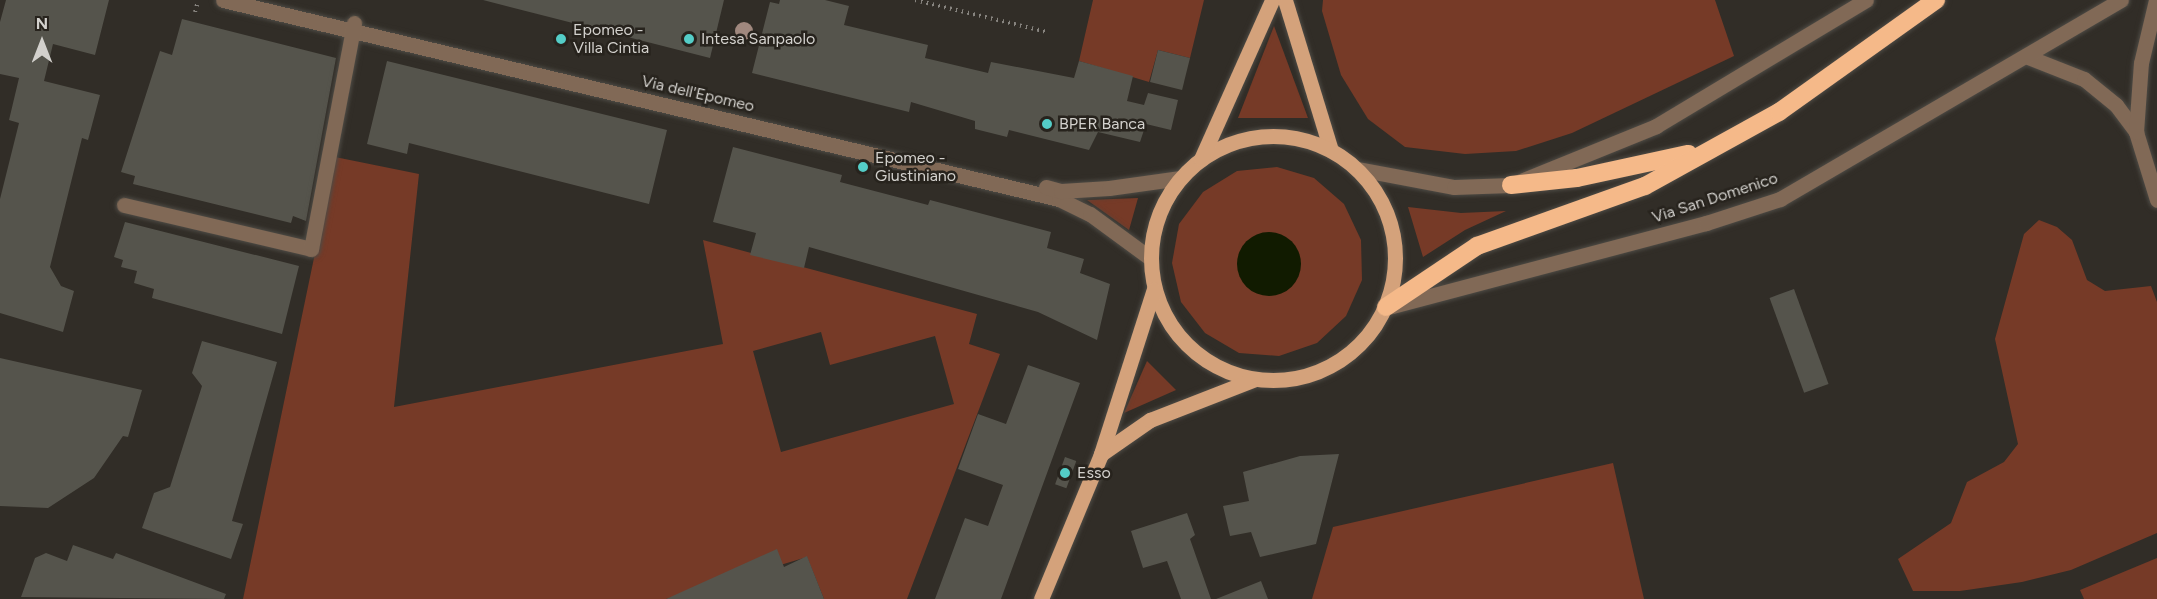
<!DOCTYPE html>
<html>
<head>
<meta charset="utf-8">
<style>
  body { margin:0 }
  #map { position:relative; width:2157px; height:599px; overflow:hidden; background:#312d27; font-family:Figtree,sans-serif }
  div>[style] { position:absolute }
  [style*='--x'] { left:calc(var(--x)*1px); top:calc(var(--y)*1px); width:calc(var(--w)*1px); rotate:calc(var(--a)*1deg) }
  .green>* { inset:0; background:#763a27 }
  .water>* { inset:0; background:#111b00 }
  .round { border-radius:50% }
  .building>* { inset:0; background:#55544c; transform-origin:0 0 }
  .path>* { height:4px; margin-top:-2px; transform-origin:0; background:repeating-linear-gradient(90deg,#87847f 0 1.5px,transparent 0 6px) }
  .roads { filter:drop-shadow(0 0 2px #4e4b45) drop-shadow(0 0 2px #4e4b45) }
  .minor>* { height:15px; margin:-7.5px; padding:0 7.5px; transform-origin:7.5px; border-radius:7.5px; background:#816956 }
  .major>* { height:15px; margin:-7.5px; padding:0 7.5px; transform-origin:7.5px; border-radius:7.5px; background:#d4a27b }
  .major>.ring { margin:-7.5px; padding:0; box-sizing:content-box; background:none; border:15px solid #d4a27b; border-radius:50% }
  .highway>* { height:18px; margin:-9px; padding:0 9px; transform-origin:9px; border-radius:9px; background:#f5b989 }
  .trees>* { width:18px; height:18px; margin:-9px; border-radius:50%; background:#a0887e }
  .dots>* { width:16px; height:16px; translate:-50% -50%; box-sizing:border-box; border:3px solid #27231d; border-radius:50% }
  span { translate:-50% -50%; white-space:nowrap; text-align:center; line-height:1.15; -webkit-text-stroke:5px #27231d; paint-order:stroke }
  .poi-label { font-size:16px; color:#d3d1cd }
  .left { translate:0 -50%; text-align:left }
  .street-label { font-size:16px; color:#d3d1cd }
  .north { position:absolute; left:12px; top:12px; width:60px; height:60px; -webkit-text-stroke:4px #27231d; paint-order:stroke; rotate:0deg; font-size:16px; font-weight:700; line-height:24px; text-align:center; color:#d3d1cd }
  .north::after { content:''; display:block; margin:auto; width:21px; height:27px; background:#d3d1cd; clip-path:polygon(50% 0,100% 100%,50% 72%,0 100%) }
</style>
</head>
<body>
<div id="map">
  <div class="green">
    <i style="clip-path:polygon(1093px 0,1204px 0,1190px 58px,1158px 50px,1149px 82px,1079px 61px)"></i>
    <i style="clip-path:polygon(1323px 0,1715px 0,1734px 56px,1572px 133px,1516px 151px,1465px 154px,1405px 147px,1368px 119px,1341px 75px,1322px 11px)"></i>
    <i style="clip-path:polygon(1274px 26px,1308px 118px,1238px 118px)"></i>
    <i style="clip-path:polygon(evenodd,335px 157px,419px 174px,394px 407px,723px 344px,703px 240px,977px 314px,969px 344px,1000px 354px,907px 599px,824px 599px,807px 557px,666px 599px,243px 599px,335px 157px,821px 332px,830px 365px,935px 336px,954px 404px,781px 452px,753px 351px,821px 332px)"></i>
    <i style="clip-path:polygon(1277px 167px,1314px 178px,1344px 204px,1361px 240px,1362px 280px,1346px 316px,1317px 343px,1279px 356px,1239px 353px,1205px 333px,1181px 302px,1172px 263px,1179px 224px,1203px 192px,1237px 171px)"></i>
    <i style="clip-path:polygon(1138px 198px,1129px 230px,1087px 200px)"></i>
    <i style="clip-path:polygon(1408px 207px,1461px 213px,1506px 211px,1465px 230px,1423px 257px)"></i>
    <i style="clip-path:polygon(2039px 220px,2057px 227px,2072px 240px,2087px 280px,2105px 291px,2151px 286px,2157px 302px,2157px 533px,2071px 570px,2022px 582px,1960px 591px,1913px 591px,1898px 559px,1951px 523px,1967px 482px,2004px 462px,2018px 444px,1995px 339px,2024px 234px)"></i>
    <i style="clip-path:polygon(1147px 361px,1176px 390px,1124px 413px)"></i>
    <i style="clip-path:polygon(1613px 463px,1644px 599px,1312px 599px,1333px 527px)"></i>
    <i style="clip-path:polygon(2157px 558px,2157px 599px,2084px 599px,2080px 590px)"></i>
  </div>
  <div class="water">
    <i class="round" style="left:1237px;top:232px;width:64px;height:64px"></i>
  </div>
  <div class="building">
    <i style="clip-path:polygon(6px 0,109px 0,95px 55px,53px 44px,44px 81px,100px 95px,88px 140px,82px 138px,50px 267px,61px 286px,74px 291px,63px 332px,0 313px,0 199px,19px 123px,9px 120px,19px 78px,0 74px,0 22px)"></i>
    <i style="clip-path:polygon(483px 0,724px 0,710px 58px)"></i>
    <i style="clip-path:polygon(780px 0,825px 0,849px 6px,844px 25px,928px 45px,925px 58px,988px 73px,991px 62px,1074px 78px,1079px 61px,1133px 76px,1127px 101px,1144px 105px,1148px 93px,1178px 100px,1171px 130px,1146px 124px,1140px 142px,1098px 132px,1089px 150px,1009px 130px,1007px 137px,975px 129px,975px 121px,911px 102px,909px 112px,752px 73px,770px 2px,779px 4px)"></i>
    <i style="clip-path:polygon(182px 19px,336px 58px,306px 221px,293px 216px,291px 223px,133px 184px,135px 176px,121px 172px,160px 51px,172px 55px)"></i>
    <i style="left:1158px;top:50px;width:33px;height:33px;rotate:14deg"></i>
    <i style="clip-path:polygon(387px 61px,667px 130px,649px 204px,409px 143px,407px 154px,367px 144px)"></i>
    <i style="clip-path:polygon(733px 147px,842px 175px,840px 182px,928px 205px,930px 200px,1051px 232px,1047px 248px,1084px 259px,1080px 273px,1110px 284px,1097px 340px,1038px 312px,809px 247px,804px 268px,750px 255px,756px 233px,713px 222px)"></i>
    <i style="clip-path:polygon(125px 222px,299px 266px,282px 334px,152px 298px,154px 289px,134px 283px,137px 271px,121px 267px,123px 260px,114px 257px)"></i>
    <i style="left:1794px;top:289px;width:101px;height:26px;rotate:70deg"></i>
    <i style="clip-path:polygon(202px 341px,277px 362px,232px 521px,243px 524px,231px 559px,142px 528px,154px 493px,170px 487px,202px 386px,192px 373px)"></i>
    <i style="clip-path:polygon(0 358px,142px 390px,128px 437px,123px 436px,94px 478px,48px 508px,0 506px)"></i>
    <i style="clip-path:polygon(1028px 365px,1080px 383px,1001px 599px,935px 599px,965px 518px,988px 526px,1003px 485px,958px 469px,978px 414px,1006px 424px)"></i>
    <i style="clip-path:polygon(1339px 454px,1316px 544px,1260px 557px,1251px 532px,1230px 536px,1223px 506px,1249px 501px,1243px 472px,1300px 456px)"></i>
    <i style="left:1065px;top:457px;width:12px;height:29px;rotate:20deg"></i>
    <i style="clip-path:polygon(1187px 513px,1195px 535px,1190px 539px,1211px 599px,1181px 599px,1167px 561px,1143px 568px,1131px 531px)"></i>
    <i style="clip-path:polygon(73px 545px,113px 559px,116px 553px,226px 594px,224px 599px,21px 597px,35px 558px,46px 553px,67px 561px)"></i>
    <i style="clip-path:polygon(777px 549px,784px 567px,807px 556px,824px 599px,666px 599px)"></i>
    <i style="clip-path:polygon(1261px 581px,1268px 599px,1216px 599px)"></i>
  </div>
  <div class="path">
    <i style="--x:915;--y:0;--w:136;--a:13.6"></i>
    <i style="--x:195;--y:12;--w:11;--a:-75"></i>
  </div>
  <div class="roads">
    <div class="minor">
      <i style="--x:223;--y:0;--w:859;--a:13.39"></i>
      <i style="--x:1059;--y:199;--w:34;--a:26"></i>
      <i style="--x:1090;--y:214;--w:74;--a:36.3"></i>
      <i style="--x:2028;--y:57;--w:60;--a:21.4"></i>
      <i style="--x:2084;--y:79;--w:41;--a:39.1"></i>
      <i style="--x:2116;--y:105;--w:34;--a:53"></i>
      <i style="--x:2136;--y:132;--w:71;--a:72.8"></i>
      <i style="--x:2136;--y:132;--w:69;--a:-85.9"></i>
      <i style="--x:2141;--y:63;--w:65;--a:-76.6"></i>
      <i style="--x:1358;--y:169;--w:98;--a:10.6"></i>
      <i style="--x:1454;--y:187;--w:57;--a:-2"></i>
      <i style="--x:1511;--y:185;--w:157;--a:-22.1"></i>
      <i style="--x:1656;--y:126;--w:245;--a:-31"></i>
      <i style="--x:1046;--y:187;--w:16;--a:15"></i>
      <i style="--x:1061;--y:191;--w:48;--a:-3.6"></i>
      <i style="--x:1109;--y:188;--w:72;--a:-8"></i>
      <i style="--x:124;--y:205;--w:192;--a:13.2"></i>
      <i style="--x:311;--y:249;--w:230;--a:-79.2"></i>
      <i style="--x:1392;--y:306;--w:325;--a:-14.8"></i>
      <i style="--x:1706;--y:223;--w:78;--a:-18"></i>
      <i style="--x:1780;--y:199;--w:395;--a:-30.3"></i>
    </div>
    <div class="major">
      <i style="--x:1285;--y:0;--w:157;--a:73"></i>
      <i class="ring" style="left:1151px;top:136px;width:229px;height:229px"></i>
      <i style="--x:1201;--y:159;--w:174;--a:-65.9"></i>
      <i style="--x:1101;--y:454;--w:60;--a:-34.8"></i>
      <i style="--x:1150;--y:420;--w:113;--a:-21.3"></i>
      <i style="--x:1041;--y:599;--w:157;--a:-67.5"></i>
      <i style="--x:1101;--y:454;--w:173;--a:-72.2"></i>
    </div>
    <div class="highway">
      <i style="--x:1511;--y:185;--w:66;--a:-6.1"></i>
      <i style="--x:1577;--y:178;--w:114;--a:-12.2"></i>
      <i style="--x:1386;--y:307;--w:110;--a:-33.8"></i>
      <i style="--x:1477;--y:246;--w:178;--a:-19.7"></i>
      <i style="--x:1645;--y:186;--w:153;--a:-28.9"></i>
      <i style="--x:1779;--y:112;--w:193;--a:-35.5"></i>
    </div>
  </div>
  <div class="trees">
    <i style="left:744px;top:31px"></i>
  </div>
  <div class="dots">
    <i style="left:561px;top:39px;background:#54cdc7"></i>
    <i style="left:689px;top:39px;background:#54cdc7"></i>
    <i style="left:1047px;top:124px;background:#54cdc7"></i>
    <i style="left:863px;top:167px;background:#54cdc7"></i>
    <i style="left:1065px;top:473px;background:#54cdc7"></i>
  </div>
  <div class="poi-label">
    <span class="left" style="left:573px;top:39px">Epomeo -<br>Villa Cintia</span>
    <span class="left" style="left:701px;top:39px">Intesa Sanpaolo</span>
    <span class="left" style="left:1059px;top:124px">BPER Banca</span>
    <span class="left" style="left:875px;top:167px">Epomeo -<br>Giustiniano</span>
    <span class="left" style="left:1077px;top:473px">Esso</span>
  </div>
  <div class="street-label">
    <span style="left:698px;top:94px;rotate:13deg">Via dell'Epomeo</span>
    <span style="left:1715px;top:198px;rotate:-18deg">Via San Domenico</span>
  </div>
  <div class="north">N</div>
</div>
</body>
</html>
